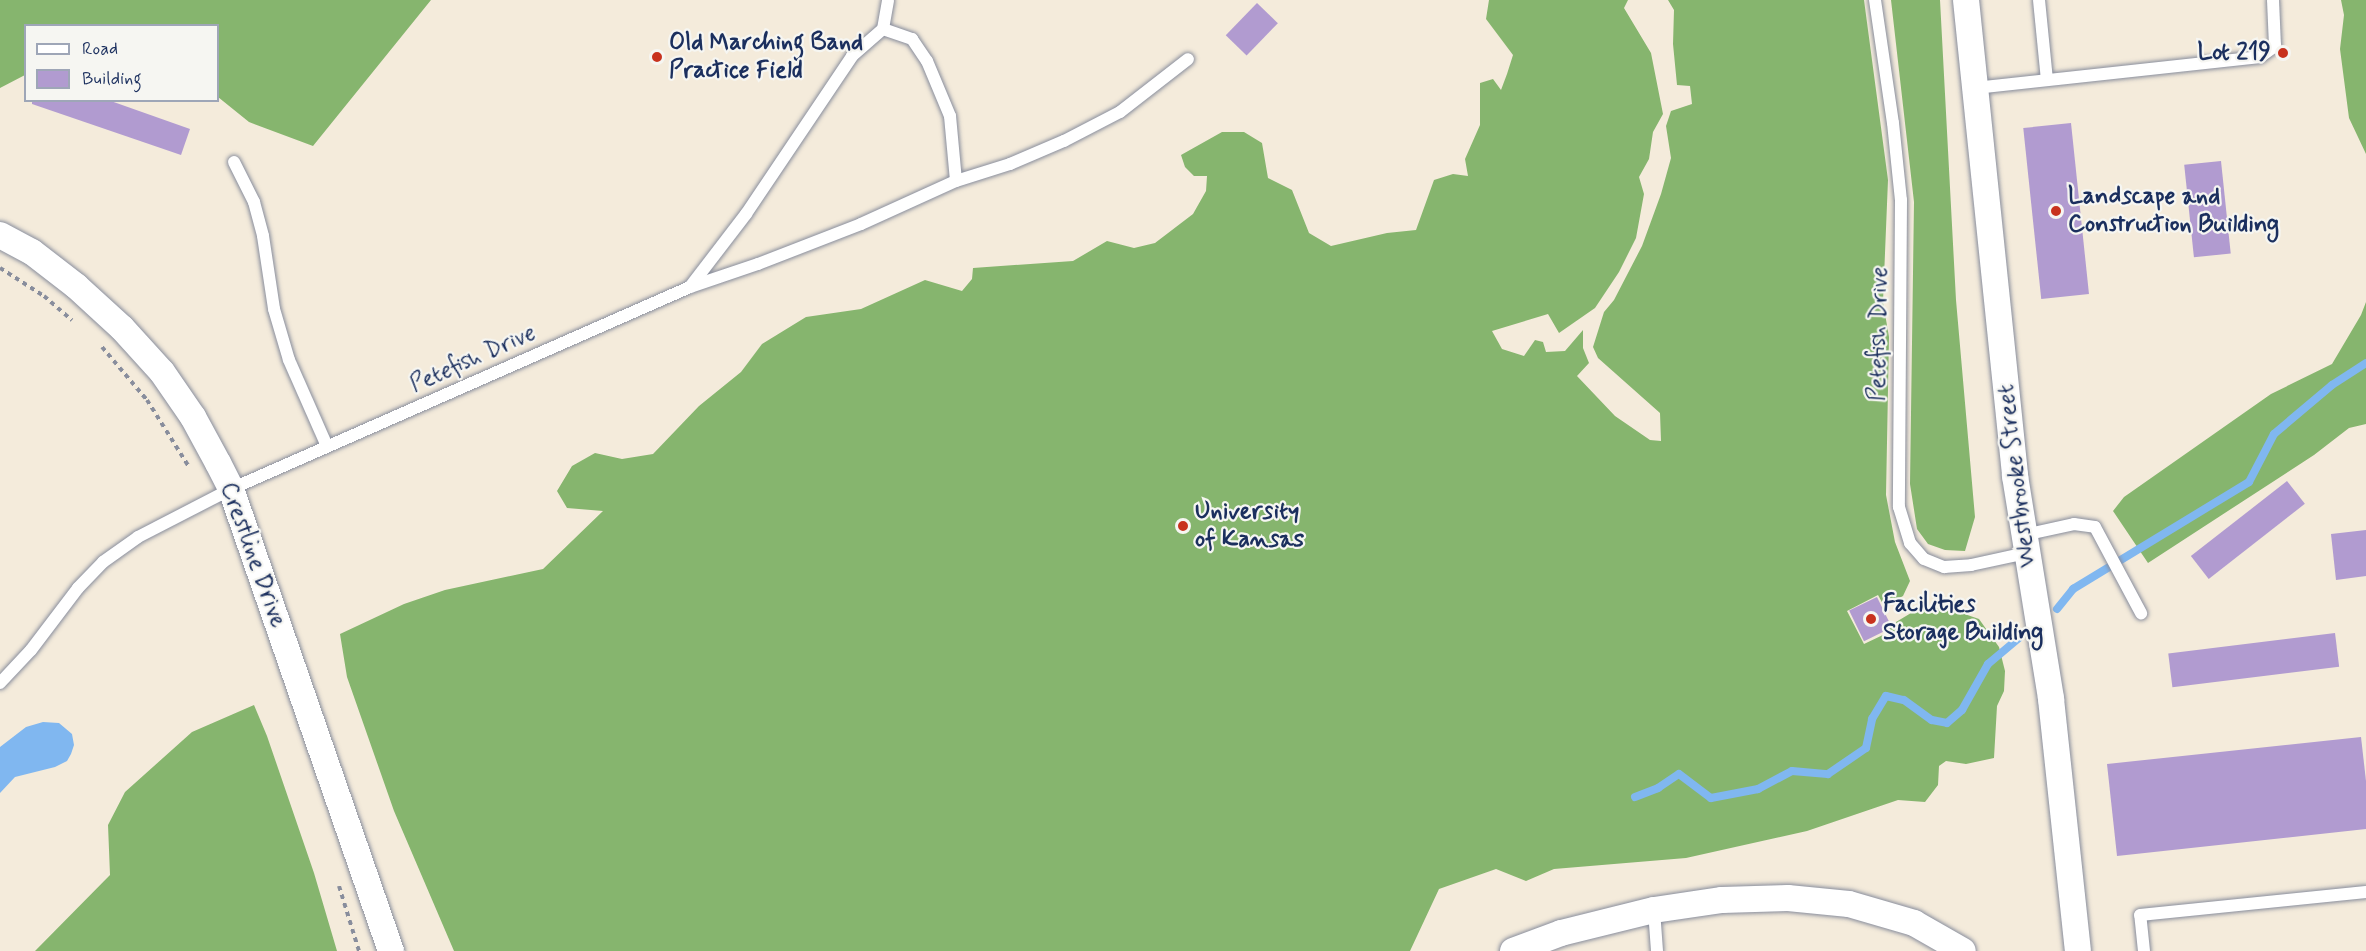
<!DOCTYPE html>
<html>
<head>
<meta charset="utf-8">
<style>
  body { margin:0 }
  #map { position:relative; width:2366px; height:951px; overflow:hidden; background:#f4ebdb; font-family:Mynerve,sans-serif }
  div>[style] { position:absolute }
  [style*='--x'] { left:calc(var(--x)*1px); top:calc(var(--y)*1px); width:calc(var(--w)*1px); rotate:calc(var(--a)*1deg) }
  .forest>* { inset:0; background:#86b56e }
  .water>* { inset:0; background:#80b7f0 }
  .stream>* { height:8px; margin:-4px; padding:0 4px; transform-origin:4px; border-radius:4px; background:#80b7f0 }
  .building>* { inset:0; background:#b19bd0; transform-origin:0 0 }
  .path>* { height:4px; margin-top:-2px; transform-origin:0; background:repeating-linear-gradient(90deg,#888d9c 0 4.5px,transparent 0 9px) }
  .roads { filter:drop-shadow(0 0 2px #888d9c) drop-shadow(0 0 2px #888d9c) }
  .service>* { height:12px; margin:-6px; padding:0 6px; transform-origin:6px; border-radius:6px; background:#fff }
  .minor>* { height:26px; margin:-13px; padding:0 13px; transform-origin:13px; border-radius:13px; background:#fff }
  .dots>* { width:16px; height:16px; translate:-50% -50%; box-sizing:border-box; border:3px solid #f6f6f2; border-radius:50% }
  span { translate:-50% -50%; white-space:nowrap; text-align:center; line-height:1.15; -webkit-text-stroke:4.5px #f6f6f2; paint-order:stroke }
  .poi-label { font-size:24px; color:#1b2f5e; font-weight:700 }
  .left { translate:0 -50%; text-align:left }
  .right { translate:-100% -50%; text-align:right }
  .street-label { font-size:24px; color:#1b2f5e }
  .legend { position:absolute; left:24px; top:24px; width:195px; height:78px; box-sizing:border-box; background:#f6f6f2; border:2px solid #9ea6b7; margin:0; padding:8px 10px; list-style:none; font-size:18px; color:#1b2f5e }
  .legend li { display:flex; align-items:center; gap:12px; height:30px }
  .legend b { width:30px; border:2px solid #9ea6b7 }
</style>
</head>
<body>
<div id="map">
  <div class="forest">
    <i style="clip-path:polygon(0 0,431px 0,313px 146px,249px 122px,218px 97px,218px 26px,26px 26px,25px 75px,0 88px)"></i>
    <i style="clip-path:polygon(1489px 0,1628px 0,1624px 8px,1651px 53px,1663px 114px,1653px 132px,1649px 159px,1639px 177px,1644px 194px,1636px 238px,1619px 272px,1595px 308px,1559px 333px,1548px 314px,1492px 331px,1502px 349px,1524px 356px,1535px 340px,1543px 342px,1546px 352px,1565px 351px,1583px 330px,1583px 348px,1589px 363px,1577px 376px,1615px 416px,1650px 440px,1661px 441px,1660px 413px,1598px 358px,1593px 347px,1604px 312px,1614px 300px,1642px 246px,1661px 194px,1671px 158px,1666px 126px,1671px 111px,1692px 104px,1690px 86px,1677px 85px,1673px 44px,1674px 10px,1668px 0,1864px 0,1888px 180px,1883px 302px,1889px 337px,1886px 495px,1895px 542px,1910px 581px,1903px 596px,1884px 606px,1878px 595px,1847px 611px,1864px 644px,1885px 634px,1896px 622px,1921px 607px,1950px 609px,1979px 619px,1999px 647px,2005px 671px,2004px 691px,1997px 706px,1994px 758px,1966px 764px,1946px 761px,1939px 766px,1938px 785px,1925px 802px,1898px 800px,1807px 831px,1686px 858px,1554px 869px,1526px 881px,1496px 869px,1439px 889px,1410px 951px,454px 951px,394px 811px,347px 677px,340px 634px,404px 604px,445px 590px,543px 569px,603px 511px,567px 508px,557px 491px,572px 466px,595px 453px,622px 459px,653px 454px,699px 406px,741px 372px,762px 344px,806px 317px,861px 309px,925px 280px,962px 291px,972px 279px,973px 268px,1073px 261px,1107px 241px,1134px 248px,1155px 243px,1193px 214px,1206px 191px,1207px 176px,1194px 176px,1185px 167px,1181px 155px,1222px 132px,1244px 132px,1262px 143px,1268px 178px,1292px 190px,1309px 233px,1331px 246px,1387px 233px,1416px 230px,1434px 180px,1453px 174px,1468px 176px,1465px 159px,1480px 125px,1480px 83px,1493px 79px,1501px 90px,1507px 74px,1513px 55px,1486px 19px)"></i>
    <i style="clip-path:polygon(1891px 0,1940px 0,1956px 300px,1975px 517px,1965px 551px,1945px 550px,1928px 544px,1917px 529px,1910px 484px,1914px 202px)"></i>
    <i style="clip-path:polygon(2341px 0,2366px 0,2366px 154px,2349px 118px,2340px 49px,2344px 15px)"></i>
    <i style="clip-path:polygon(2366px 302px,2366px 424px,2349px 428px,2314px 455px,2148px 563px,2113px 511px,2124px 497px,2271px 394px,2332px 364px,2361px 315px)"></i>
    <i style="clip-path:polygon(254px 705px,267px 736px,314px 873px,337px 951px,35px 951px,110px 875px,108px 825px,125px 792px,192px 732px)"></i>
  </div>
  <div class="water">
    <i style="clip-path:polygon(43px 722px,59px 723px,72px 734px,74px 745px,71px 754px,67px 761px,55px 767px,15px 777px,0 793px,0 747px,26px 727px)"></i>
  </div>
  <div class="stream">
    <i style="--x:2057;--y:609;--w:26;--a:-51"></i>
    <i style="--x:2073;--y:589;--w:206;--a:-31.3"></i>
    <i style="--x:2249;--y:482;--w:54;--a:-62.5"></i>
    <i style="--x:2274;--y:434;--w:76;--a:-40.2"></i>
    <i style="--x:2332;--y:385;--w:40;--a:-32.9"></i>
    <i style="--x:1635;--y:797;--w:25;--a:-21"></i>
    <i style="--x:1658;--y:788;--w:25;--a:-34"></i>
    <i style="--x:1679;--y:774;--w:40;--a:37"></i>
    <i style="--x:1711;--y:798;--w:48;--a:-10.8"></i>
    <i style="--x:1758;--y:789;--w:38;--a:-28"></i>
    <i style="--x:1792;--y:771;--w:36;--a:5"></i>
    <i style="--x:1828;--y:774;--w:46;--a:-34.4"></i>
    <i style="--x:1866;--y:748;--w:30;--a:-78"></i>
    <i style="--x:1872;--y:719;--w:27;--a:-59"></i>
    <i style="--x:1886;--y:696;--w:18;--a:13"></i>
    <i style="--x:1904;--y:700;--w:34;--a:36"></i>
    <i style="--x:1932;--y:720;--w:15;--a:11"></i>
    <i style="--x:1947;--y:723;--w:20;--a:-41"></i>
    <i style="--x:1962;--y:710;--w:53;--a:-60.5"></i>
    <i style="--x:1988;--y:664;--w:40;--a:-40"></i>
  </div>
  <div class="building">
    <i style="left:1257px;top:3px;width:29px;height:45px;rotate:44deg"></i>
    <i style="clip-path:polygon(32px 100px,108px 100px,190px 129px,181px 155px,32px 104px)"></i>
    <i style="left:2071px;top:123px;width:172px;height:48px;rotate:84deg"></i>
    <i style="left:2221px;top:161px;width:93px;height:37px;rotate:84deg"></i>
    <i style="left:2287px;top:481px;width:29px;height:122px;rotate:52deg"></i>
    <i style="clip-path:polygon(2366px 530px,2366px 576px,2336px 580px,2331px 534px)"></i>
    <i style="left:1877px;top:597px;width:34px;height:31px;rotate:64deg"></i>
    <i style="left:2335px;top:633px;width:34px;height:168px;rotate:83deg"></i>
    <i style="clip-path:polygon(2361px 737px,2366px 781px,2366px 829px,2117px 856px,2107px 764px)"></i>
  </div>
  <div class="path">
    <i style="--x:0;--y:268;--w:52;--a:32.5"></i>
    <i style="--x:44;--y:296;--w:37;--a:41"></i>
    <i style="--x:102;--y:347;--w:70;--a:49.7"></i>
    <i style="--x:147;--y:400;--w:79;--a:57.9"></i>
    <i style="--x:339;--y:886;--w:68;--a:72.9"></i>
  </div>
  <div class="roads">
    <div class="service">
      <i style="--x:1875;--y:0;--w:124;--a:81.7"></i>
      <i style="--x:1893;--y:123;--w:77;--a:84.1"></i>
      <i style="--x:1901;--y:200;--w:307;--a:90.4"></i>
      <i style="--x:1899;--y:507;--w:38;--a:73"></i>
      <i style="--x:1910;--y:543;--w:21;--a:49"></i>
      <i style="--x:1924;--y:559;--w:22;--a:22"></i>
      <i style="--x:1944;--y:567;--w:27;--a:-4"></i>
      <i style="--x:1971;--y:565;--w:56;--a:-12.3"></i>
      <i style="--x:2039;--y:0;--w:80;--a:84.3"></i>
      <i style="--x:883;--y:29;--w:31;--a:19"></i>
      <i style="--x:912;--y:39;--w:27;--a:56"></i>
      <i style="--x:927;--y:61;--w:60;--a:67.3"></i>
      <i style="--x:950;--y:116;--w:65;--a:84.7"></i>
      <i style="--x:1975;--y:88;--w:287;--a:-6.2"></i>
      <i style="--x:2260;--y:57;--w:19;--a:-36"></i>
      <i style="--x:2275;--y:46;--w:46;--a:-92.5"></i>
      <i style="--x:234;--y:162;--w:45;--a:63.4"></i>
      <i style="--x:254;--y:202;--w:35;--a:75"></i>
      <i style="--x:263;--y:236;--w:74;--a:81.4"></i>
      <i style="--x:274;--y:309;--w:53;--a:73.6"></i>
      <i style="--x:289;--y:360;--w:94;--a:66.2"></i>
      <i style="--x:690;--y:287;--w:72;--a:-18.7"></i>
      <i style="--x:758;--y:264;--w:110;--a:-21.2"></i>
      <i style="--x:861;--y:224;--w:104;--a:-24.4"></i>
      <i style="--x:956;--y:181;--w:57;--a:-17.5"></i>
      <i style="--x:1010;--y:164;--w:59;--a:-23.1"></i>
      <i style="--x:1064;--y:141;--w:63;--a:-27.4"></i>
      <i style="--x:1120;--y:112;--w:86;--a:-37.9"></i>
      <i style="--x:2024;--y:535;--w:51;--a:-12.4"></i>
      <i style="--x:2074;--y:524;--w:21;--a:8"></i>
      <i style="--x:2095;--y:527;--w:98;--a:61.9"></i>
      <i style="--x:0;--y:683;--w:45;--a:-46.8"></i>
      <i style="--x:31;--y:650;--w:78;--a:-52.8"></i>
      <i style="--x:78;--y:588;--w:36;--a:-46"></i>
      <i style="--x:103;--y:562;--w:43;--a:-35.5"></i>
      <i style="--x:138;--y:537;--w:105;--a:-27.3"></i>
      <i style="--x:231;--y:489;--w:501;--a:-23.75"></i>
      <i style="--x:690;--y:287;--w:92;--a:-52.5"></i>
      <i style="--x:746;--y:214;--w:190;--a:-56.1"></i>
      <i style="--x:852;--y:56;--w:41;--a:-41.1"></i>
      <i style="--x:883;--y:29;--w:29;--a:-80"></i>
      <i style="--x:1654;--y:910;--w:41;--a:85.8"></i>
      <i style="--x:2144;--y:951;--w:36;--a:-96"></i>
      <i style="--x:2140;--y:915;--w:227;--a:-5.8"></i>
    </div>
    <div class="minor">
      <i style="--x:1966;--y:0;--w:479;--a:84.1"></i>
      <i style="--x:2015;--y:476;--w:226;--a:80.8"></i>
      <i style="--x:2051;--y:699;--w:253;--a:83.9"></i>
      <i style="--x:0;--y:235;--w:36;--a:28"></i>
      <i style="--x:32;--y:252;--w:56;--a:37.7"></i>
      <i style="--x:76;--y:286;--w:62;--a:42.4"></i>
      <i style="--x:122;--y:328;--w:59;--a:47.7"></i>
      <i style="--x:162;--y:372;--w:55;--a:55.4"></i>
      <i style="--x:193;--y:417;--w:52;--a:61.5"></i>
      <i style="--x:218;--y:463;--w:29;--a:63"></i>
      <i style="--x:231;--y:489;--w:489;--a:70.9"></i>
      <i style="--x:1513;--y:951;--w:51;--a:-20.6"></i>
      <i style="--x:1561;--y:933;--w:96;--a:-13.9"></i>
      <i style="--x:1654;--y:910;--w:69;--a:-8.4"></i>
      <i style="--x:1722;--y:900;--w:66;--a:-1.7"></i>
      <i style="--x:1788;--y:898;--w:61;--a:5.6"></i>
      <i style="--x:1849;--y:904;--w:68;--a:16.3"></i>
      <i style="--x:1914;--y:923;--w:56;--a:29.7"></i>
    </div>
  </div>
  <div class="dots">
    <i style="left:2283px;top:53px;background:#c8321e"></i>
    <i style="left:657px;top:57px;background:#c8321e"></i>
    <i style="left:2056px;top:211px;background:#c8321e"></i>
    <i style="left:1183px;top:526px;background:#c8321e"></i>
    <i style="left:1871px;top:619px;background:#c8321e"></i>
  </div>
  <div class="poi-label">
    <span class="left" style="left:669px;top:57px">Old Marching Band<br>Practice Field</span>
    <span class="right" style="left:2271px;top:53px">Lot 219</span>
    <span class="left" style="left:2068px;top:211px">Landscape and<br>Construction Building</span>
    <span class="left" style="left:1195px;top:526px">University<br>of Kansas</span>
    <span class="left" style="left:1883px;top:619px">Facilities<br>Storage Building</span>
  </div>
  <div class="street-label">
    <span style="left:1879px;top:334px;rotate:-89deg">Petefish Drive</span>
    <span style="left:473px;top:359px;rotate:-24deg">Petefish Drive</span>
    <span style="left:2017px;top:476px;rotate:-97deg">Westbrooke Street</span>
    <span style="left:253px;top:555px;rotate:70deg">Crestline Drive</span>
  </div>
  <ul class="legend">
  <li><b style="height:8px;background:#fff"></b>Road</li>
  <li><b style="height:16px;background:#b19bd0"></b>Building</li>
  </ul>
</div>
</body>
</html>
